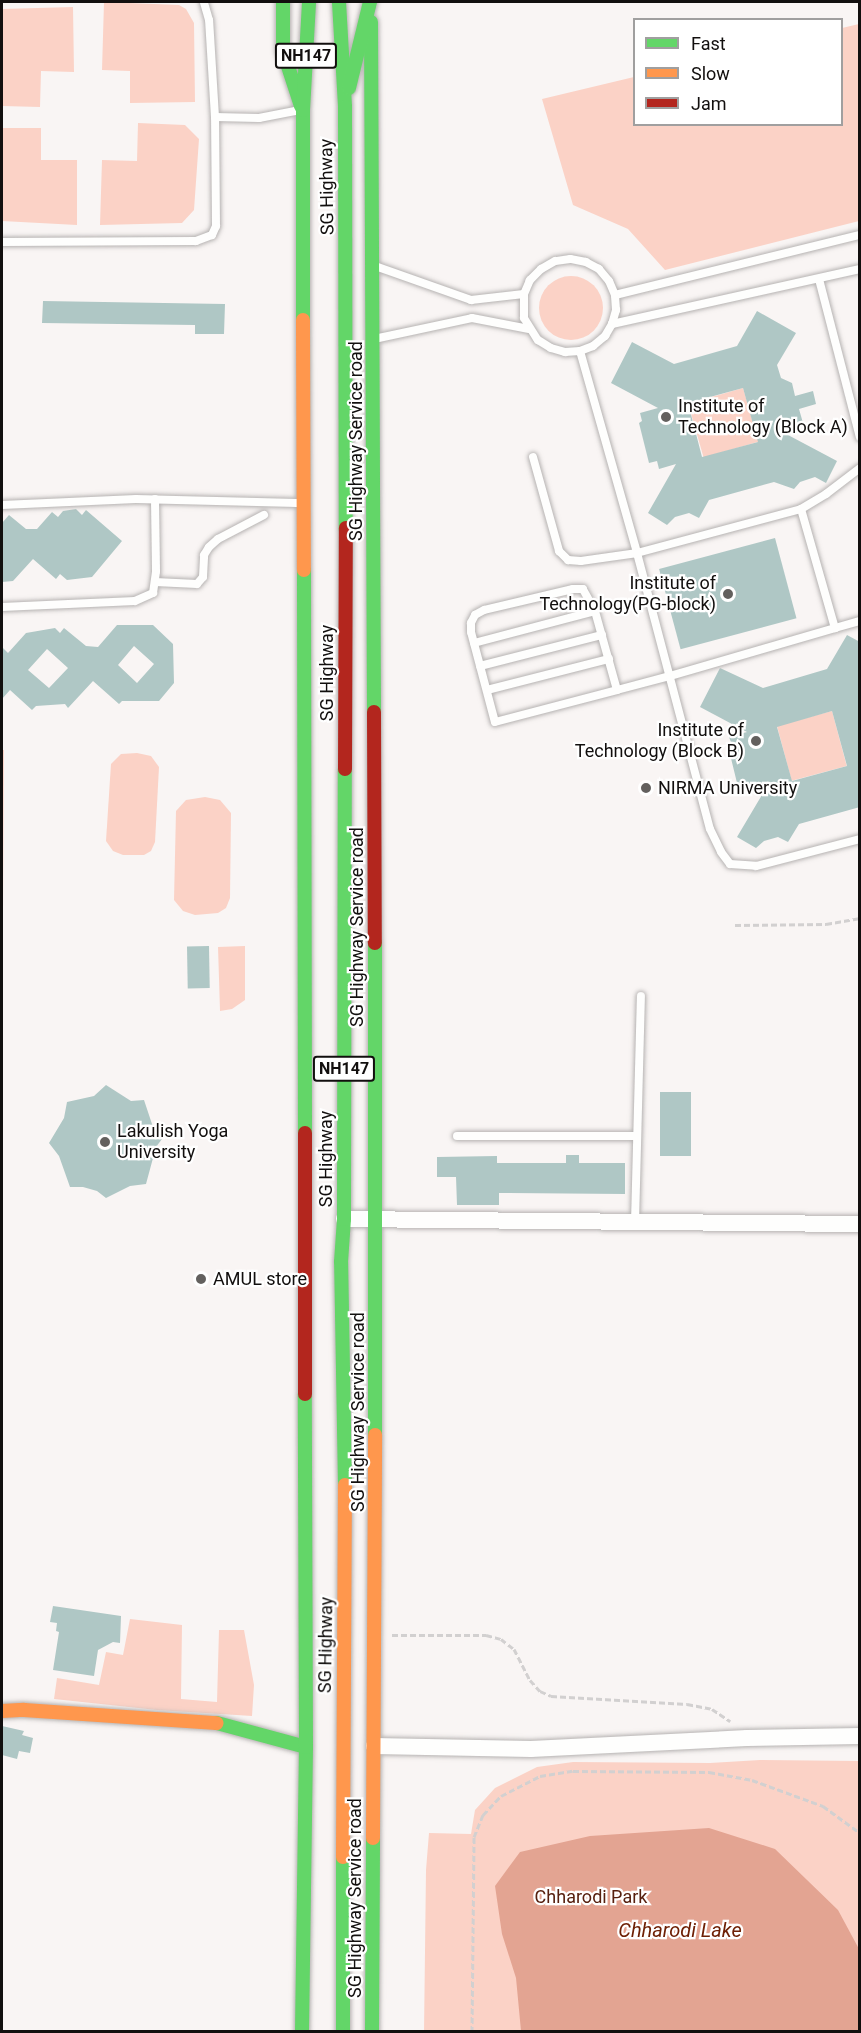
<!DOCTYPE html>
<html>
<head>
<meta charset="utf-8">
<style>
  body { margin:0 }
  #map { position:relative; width:861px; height:2033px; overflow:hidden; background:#f9f5f4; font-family:Roboto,sans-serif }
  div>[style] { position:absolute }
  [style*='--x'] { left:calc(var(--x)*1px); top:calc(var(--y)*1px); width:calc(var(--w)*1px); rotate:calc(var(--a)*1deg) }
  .green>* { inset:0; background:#fbd2c6; transform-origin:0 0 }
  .round { border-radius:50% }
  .water>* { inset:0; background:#e3a492 }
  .building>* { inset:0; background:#afc7c5; transform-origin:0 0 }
  .path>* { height:3px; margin-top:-1.5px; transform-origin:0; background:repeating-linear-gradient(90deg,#d2d0d0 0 6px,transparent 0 9px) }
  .roads { filter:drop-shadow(0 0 2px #b6b3b2) drop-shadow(0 0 2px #b6b3b2) }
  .lane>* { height:8px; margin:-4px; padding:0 4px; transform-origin:4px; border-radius:4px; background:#fefefd }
  .street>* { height:16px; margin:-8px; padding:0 8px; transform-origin:8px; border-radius:8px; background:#fefefd }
  .fast>* { height:14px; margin:-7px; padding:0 7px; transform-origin:7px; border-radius:7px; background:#63d668 }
  .slow>* { height:14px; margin:-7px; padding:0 7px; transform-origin:7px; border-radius:7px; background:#ff974d }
  .jam>* { height:14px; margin:-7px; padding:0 7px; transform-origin:7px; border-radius:7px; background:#b3261e }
  .dots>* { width:16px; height:16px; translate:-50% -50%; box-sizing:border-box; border:3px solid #fff; border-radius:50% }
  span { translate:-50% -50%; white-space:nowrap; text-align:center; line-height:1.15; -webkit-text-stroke:4.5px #fff; paint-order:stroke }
  .shield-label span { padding:2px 4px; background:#fff; border:2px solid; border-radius:4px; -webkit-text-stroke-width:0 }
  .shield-label { font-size:16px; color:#120f0e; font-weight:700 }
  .street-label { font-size:18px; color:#120f0e }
  .poi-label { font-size:18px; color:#120f0e }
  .left { translate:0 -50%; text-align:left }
  .right { translate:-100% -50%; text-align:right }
  .park-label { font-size:18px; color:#57200f }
  .water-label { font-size:20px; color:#6e2005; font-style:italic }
  .frame { position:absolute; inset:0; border:3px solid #120f0e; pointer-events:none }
  .legend { position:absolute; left:633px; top:18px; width:210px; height:108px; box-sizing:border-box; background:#fff; border:2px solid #a09f9f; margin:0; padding:8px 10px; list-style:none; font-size:18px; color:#120f0e }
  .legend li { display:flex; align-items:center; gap:12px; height:30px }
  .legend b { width:30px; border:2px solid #a09f9f }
</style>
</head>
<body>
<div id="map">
  <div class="green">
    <i style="clip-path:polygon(104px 2px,179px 5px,186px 9px,194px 23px,195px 102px,130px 103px,130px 71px,102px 70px)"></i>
    <i style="clip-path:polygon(73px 7px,74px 72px,41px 71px,40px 107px,2px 106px,2px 9px)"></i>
    <i style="clip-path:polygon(859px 24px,859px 221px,665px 270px,628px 229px,573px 205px,542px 99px,634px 77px,634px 124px,842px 124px,842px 28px)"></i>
    <i style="clip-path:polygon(138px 123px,185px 125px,199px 139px,194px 210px,182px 223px,100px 225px,102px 160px,137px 161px)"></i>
    <i style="clip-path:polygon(2px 128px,41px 128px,41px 160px,77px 160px,77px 225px,2px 221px)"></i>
    <i class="round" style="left:539px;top:276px;width:64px;height:64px"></i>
    <i style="left:743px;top:388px;width:56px;height:57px;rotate:74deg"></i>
    <i style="left:832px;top:711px;width:57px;height:57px;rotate:75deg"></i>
    <i style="clip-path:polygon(2px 750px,4px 750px,3px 912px,2px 912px)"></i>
    <i style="clip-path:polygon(137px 753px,151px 756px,159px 767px,155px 842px,151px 851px,144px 855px,123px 855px,113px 851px,106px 841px,111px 764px,121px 754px)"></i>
    <i style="clip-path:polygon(205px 797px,220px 800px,231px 813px,230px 898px,226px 908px,218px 913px,195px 915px,183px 911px,174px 900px,176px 811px,186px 800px)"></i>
    <i style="clip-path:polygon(245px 946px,245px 1000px,232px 1009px,220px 1011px,218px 947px)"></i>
    <i style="clip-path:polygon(130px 1619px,182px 1625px,181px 1699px,217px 1702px,219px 1630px,244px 1630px,254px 1685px,252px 1716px,157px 1710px,54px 1699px,57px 1678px,99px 1685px,106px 1652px,123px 1655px)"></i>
    <i style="clip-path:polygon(760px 1760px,859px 1761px,859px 2031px,424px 2032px,426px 1870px,429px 1833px,471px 1834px,475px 1810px,495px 1788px,537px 1767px,573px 1762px,710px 1763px)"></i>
  </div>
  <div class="water">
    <i style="clip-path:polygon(709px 1828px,775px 1849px,838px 1910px,859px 1949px,859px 2031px,521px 2031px,516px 1978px,502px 1934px,495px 1886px,520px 1852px,590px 1836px)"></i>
  </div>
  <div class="building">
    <i style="clip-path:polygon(43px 301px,225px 304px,224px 334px,195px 334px,195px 325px,42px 323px)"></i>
    <i style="clip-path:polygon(evenodd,757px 311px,796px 333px,777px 365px,781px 378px,792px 383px,795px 396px,813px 391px,816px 404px,799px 409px,803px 423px,788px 435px,837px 461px,826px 483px,815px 477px,800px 482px,794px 489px,774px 482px,709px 500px,699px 518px,689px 513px,675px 517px,667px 525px,648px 513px,676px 464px,659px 469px,657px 461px,649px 463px,639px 423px,642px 421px,640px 413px,658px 408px,611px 383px,632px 342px,674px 364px,737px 346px,757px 311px,743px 388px,758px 442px,702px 457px,688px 403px,743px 388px)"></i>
    <i style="clip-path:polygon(76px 509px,82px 515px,86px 510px,122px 541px,92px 577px,67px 580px,60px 574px,56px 579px,33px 559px,13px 581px,2px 582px,2px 523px,9px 515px,26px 529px,37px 529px,52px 512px,58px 517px,63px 511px)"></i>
    <i style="left:775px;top:538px;width:83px;height:120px;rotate:75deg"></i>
    <i style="clip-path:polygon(evenodd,117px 625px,153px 625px,173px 644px,174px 683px,159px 701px,122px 701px,119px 704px,93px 681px,68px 708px,65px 704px,36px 706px,32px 710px,10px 690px,2px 699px,2px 647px,8px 653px,26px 633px,55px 628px,60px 633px,64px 628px,86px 646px,98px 647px,117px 625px,134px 646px,154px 664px,137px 683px,118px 665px,134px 646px,117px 625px,47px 649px,68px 668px,49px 688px,28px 670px,47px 649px)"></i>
    <i style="clip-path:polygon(evenodd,847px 635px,860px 642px,860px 807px,799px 824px,788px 842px,778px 837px,764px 841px,756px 848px,737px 837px,766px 788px,748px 793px,746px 785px,738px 787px,728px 746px,732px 745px,729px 737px,747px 732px,700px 707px,720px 668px,763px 688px,827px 669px,847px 635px,832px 711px,847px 766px,792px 781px,777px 727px,832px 711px)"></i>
    <i style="left:209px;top:946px;width:42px;height:22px;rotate:89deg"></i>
    <i style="clip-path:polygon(106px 1085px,131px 1101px,144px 1100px,154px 1130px,162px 1139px,156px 1147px,146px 1184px,130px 1186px,106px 1198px,97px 1191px,83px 1187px,70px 1187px,59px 1156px,49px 1143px,64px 1118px,67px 1102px,94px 1096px)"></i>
    <i style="left:660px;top:1092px;width:31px;height:64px"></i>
    <i style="clip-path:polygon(566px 1155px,579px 1155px,579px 1163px,625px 1163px,625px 1194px,499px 1193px,499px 1205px,457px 1205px,456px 1177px,437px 1177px,437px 1157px,497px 1156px,497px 1163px,566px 1163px)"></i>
    <i style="clip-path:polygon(53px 1606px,121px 1616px,120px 1643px,113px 1642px,98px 1650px,94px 1676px,53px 1670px,59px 1632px,56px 1631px,57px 1623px,50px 1622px)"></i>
    <i style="clip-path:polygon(2px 1726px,24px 1731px,22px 1735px,33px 1738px,30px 1753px,19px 1751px,17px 1759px,2px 1755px)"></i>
  </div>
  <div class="path">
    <i style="--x:735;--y:925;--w:91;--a:-0.6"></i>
    <i style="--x:826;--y:924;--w:35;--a:-10"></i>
    <i style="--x:392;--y:1635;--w:94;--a:0"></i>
    <i style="--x:486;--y:1635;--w:16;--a:15"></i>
    <i style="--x:501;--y:1639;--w:16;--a:38"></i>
    <i style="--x:514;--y:1649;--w:35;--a:63"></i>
    <i style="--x:530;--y:1680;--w:15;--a:48"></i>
    <i style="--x:540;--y:1691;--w:12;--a:24"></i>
    <i style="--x:551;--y:1696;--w:136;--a:3.4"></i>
    <i style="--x:687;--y:1704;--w:25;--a:11"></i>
    <i style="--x:712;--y:1709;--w:22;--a:34"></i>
    <i style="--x:472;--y:2032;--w:195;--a:-89.4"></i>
    <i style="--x:474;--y:1837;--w:24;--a:-68"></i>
    <i style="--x:483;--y:1815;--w:26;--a:-47"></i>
    <i style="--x:501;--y:1796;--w:44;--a:-27.1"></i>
    <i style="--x:540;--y:1776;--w:33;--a:-9"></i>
    <i style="--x:573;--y:1771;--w:136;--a:0.4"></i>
    <i style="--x:709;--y:1772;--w:44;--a:10.5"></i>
    <i style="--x:752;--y:1780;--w:76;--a:20.1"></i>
    <i style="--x:823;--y:1806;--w:46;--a:36.1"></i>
  </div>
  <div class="roads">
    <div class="lane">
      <i style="--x:215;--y:117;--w:44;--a:1.3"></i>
      <i style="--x:259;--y:118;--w:38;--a:-11"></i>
      <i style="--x:2;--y:242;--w:194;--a:-0.3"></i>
      <i style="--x:196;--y:241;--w:17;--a:-21"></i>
      <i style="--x:212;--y:235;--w:10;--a:-66"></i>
      <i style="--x:216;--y:226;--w:109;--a:-90.5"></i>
      <i style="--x:215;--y:117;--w:97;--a:-93.5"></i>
      <i style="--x:209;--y:20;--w:19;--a:-106"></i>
      <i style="--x:375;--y:266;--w:102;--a:19.5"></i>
      <i style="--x:471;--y:300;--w:53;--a:-6.5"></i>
      <i style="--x:819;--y:279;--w:163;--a:75.5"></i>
      <i style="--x:615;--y:295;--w:252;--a:-13.8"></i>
      <i style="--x:612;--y:324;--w:15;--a:-74"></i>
      <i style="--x:616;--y:310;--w:15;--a:-94"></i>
      <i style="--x:615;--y:295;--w:15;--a:-113"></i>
      <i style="--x:609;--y:281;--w:16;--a:-130"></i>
      <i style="--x:599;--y:269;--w:15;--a:-152"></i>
      <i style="--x:586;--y:262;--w:16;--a:-169"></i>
      <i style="--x:570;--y:259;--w:15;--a:172"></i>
      <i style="--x:555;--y:261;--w:16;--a:150"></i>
      <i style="--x:541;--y:269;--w:16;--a:135"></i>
      <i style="--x:530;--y:280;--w:15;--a:113"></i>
      <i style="--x:524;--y:294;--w:24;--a:90"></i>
      <i style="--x:524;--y:318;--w:26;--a:58"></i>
      <i style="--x:538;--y:340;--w:15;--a:32"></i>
      <i style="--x:551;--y:348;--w:15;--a:16"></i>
      <i style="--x:565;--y:352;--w:15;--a:-4"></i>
      <i style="--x:580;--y:351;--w:14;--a:-21"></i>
      <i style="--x:593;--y:346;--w:16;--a:-40"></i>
      <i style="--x:605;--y:336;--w:14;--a:-60"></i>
      <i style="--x:612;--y:324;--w:254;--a:-12.5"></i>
      <i style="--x:374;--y:339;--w:100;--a:-12.1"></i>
      <i style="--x:472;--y:318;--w:58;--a:10.9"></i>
      <i style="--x:580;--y:351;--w:210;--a:74.2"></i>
      <i style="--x:637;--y:553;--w:285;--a:75.2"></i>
      <i style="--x:710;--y:829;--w:25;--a:64"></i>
      <i style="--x:721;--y:852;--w:15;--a:53"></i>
      <i style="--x:730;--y:864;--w:26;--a:4"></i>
      <i style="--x:756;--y:866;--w:107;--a:-14.6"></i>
      <i style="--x:533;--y:457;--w:98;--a:74.5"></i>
      <i style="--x:559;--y:551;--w:13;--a:45"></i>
      <i style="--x:568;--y:560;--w:13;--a:4"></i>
      <i style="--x:581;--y:561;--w:57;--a:-8.1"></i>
      <i style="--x:637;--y:553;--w:170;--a:-15"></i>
      <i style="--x:801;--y:509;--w:29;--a:-31"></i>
      <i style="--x:826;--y:494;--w:43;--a:-37.4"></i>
      <i style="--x:2;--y:505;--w:134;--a:-2.6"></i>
      <i style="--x:136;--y:499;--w:161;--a:1.4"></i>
      <i style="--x:801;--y:509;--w:124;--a:74.1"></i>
      <i style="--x:835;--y:628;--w:26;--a:-16"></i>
      <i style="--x:155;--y:582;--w:42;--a:2.7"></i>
      <i style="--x:197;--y:584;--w:9;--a:-49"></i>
      <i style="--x:203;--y:577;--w:22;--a:-87"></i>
      <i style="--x:204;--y:555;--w:9;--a:-58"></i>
      <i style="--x:209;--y:547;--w:12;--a:-42"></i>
      <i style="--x:218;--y:539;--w:52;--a:-27.6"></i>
      <i style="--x:2;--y:607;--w:133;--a:-2.6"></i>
      <i style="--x:135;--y:601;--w:20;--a:-24"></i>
      <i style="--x:153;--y:593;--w:22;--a:-82"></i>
      <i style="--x:156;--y:571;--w:72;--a:-90.8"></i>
      <i style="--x:474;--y:643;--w:125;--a:-14.8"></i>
      <i style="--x:480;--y:666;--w:126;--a:-14.3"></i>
      <i style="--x:487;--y:690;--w:126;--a:-14.3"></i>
      <i style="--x:617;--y:690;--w:82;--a:-105.6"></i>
      <i style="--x:595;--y:611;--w:25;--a:-119"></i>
      <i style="--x:583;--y:589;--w:10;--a:180"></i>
      <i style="--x:573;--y:589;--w:91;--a:166.7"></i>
      <i style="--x:484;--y:610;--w:10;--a:151"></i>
      <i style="--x:475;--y:615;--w:9;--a:117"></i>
      <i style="--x:471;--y:623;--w:9;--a:90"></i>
      <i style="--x:471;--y:632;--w:93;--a:75.1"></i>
      <i style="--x:495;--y:722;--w:126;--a:-14.7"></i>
      <i style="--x:617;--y:690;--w:55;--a:-14.8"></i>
      <i style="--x:670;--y:676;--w:172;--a:-16.2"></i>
      <i style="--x:457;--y:1136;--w:180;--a:0"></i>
      <i style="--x:635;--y:1222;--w:226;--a:-88.5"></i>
    </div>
    <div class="street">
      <i style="--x:344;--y:1219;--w:516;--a:0.56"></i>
      <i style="--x:374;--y:1746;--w:157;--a:1.1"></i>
      <i style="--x:531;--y:1749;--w:216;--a:-2.9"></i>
      <i style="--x:747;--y:1738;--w:113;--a:-1"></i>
    </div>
    <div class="fast">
      <i style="--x:283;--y:2;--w:49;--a:90"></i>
      <i style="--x:283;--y:51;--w:58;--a:71.9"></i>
      <i style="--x:339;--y:2;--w:105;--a:86.7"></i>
      <i style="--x:345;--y:107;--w:421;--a:89.9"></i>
      <i style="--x:371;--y:22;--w:690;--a:89.75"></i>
      <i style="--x:349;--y:88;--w:89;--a:-76.3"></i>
      <i style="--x:303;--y:320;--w:210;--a:-90"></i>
      <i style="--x:303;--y:110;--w:108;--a:-86.8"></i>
      <i style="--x:304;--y:570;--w:563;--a:89.9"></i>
      <i style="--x:375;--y:943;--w:492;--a:90"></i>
      <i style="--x:345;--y:1485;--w:223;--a:-91"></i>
      <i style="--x:341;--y:1262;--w:43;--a:-86"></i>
      <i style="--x:344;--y:1219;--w:450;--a:-89.9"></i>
      <i style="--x:217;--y:1723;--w:92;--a:15.1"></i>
      <i style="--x:343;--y:1857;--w:175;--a:90"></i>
      <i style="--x:302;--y:2032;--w:285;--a:-89.2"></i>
      <i style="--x:306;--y:1747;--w:353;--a:-90.2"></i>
      <i style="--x:372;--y:2032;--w:194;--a:-89.7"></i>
    </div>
    <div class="slow">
      <i style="--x:303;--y:320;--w:250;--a:89.8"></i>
      <i style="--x:2;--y:1711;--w:22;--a:-3"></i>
      <i style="--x:24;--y:1710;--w:193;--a:3.9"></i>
      <i style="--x:373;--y:1838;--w:403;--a:-89.7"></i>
      <i style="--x:343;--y:1857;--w:372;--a:-89.7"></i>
    </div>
    <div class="jam">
      <i style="--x:374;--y:712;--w:231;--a:89.8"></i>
      <i style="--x:345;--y:769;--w:241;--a:-89.8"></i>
      <i style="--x:305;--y:1133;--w:261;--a:90"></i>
    </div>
  </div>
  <div class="dots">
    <i style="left:666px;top:417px;background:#63605e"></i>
    <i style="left:728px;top:594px;background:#63605e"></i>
    <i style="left:756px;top:741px;background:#63605e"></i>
    <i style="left:646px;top:788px;background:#63605e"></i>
    <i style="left:105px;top:1142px;background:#63605e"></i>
    <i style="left:201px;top:1279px;background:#63605e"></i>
  </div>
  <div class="shield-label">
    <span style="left:306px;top:56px">NH147</span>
    <span style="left:344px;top:1069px">NH147</span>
  </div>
  <div class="street-label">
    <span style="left:327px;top:187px;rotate:-91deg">SG Highway</span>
    <span style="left:356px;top:441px;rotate:-90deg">SG Highway Service road</span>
    <span style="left:327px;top:673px;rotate:-90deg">SG Highway</span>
    <span style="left:357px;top:927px;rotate:-90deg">SG Highway Service road</span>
    <span style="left:326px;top:1159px;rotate:-90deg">SG Highway</span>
    <span style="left:358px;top:1412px;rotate:-90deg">SG Highway Service road</span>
    <span style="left:326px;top:1645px;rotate:-89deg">SG Highway</span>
    <span style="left:355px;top:1898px;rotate:-90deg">SG Highway Service road</span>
  </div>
  <div class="poi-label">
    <span class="left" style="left:678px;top:417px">Institute of<br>Technology (Block A)</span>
    <span class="right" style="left:716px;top:594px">Institute of<br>Technology(PG-block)</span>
    <span class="right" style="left:744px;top:741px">Institute of<br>Technology (Block B)</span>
    <span class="left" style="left:658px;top:788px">NIRMA University</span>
    <span class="left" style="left:117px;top:1142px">Lakulish Yoga<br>University</span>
    <span class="left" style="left:213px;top:1279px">AMUL store</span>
  </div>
  <div class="park-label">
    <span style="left:591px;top:1897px">Chharodi Park</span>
  </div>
  <div class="water-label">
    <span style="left:680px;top:1930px">Chharodi Lake</span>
  </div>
  <div class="frame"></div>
  <ul class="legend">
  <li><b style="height:8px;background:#63d668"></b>Fast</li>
  <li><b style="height:8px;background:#ff974d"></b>Slow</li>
  <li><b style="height:8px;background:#b3261e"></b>Jam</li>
  </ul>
</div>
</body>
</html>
